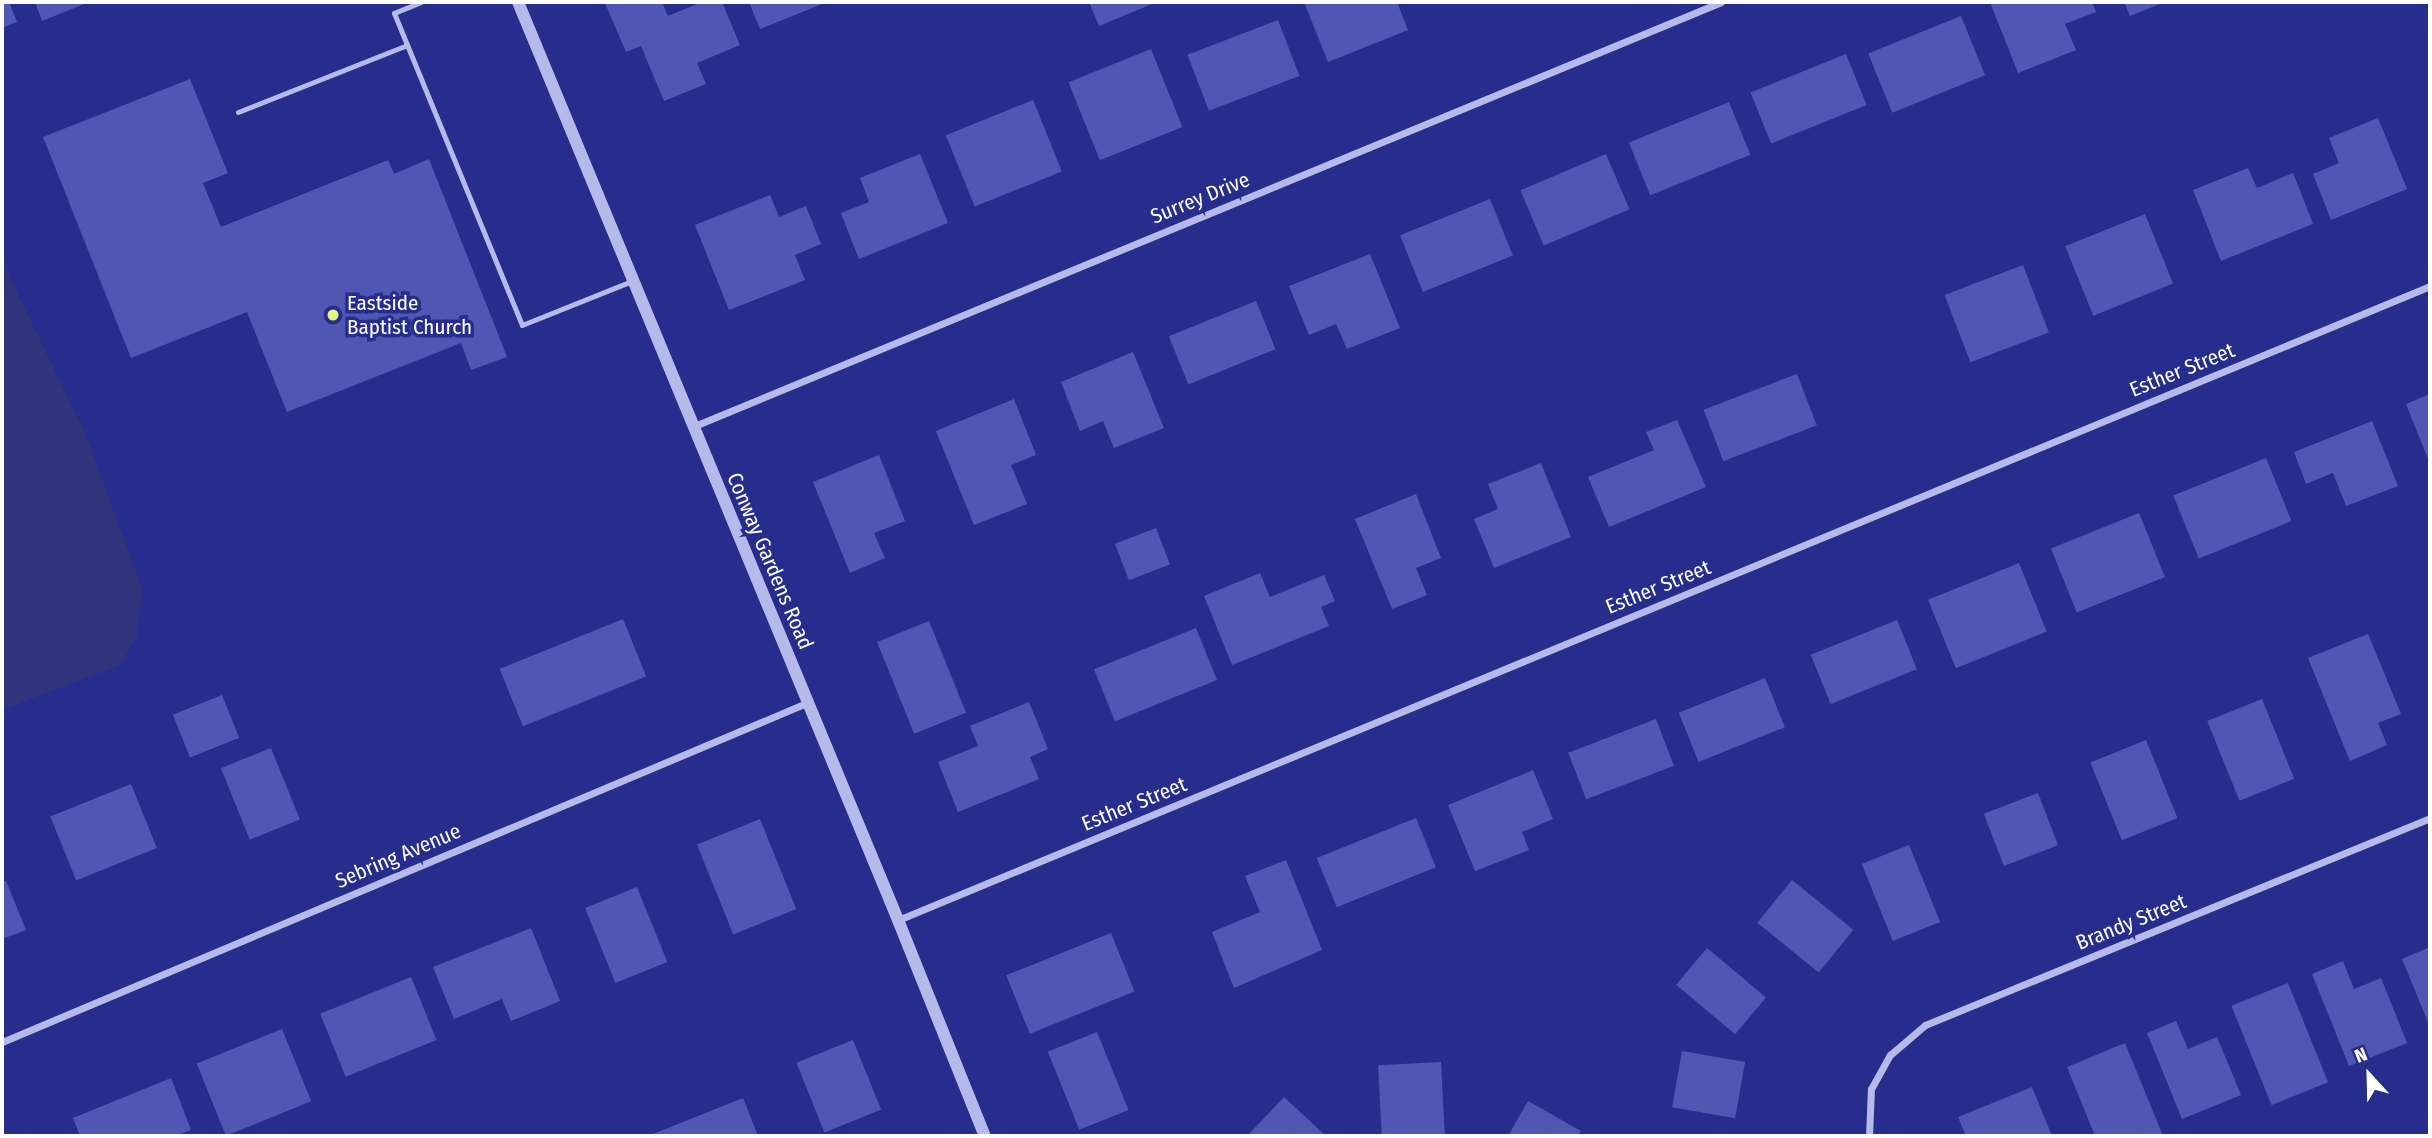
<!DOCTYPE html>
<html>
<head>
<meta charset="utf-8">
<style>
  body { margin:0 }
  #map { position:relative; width:2432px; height:1138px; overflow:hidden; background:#272d8c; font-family:"Fira Sans Condensed",sans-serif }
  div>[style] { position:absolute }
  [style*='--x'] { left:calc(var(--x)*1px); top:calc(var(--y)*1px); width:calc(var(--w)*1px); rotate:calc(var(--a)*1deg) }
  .water>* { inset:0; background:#30347d }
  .building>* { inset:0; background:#5057b3; transform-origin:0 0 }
  .service>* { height:5px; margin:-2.5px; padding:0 2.5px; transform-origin:2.5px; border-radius:2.5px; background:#b6baea }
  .minor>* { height:7px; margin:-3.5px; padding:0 3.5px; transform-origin:3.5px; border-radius:3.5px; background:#b6baea }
  .tertiary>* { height:12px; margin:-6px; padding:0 6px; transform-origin:6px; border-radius:6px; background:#b6baea }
  .dots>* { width:19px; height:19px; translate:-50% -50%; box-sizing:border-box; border:4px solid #272d8c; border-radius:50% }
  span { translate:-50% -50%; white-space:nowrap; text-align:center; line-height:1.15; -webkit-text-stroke:7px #272d8c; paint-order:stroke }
  .street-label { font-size:21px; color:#fff }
  .poi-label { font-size:21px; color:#fff }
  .left { translate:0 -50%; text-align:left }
  .frame { position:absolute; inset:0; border:4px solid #fff; pointer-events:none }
  .north { position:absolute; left:2334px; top:1040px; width:70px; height:70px; -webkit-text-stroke:5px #272d8c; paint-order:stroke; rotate:338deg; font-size:19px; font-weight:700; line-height:28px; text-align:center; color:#fff }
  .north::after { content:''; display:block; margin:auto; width:24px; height:32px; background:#fff; clip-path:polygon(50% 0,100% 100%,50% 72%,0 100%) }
</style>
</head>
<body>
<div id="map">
  <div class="water">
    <i style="clip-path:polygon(2px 246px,10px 278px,86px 435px,142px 589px,137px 637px,120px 665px,2px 710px)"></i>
  </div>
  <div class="building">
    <i style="clip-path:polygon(2px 2px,9px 2px,17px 22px,2px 28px)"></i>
    <i style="clip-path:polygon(35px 2px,89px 2px,42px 21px)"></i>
    <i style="clip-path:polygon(662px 2px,668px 16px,702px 2px,722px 2px,740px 45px,697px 63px,706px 84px,664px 101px,641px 46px,626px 52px,605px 3px)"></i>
    <i style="clip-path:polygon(749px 2px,827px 2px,760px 29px)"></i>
    <i style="clip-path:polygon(1089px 2px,1151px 2px,1152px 4px,1099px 26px)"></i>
    <i style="clip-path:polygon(1304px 2px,1397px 2px,1408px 30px,1328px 62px)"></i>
    <i style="clip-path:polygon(1990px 2px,2092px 2px,2096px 12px,2065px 24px,2076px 50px,2018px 73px)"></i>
    <i style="clip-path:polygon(2124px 2px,2165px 2px,2130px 16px)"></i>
    <i style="left:1961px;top:16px;width:64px;height:100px;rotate:68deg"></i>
    <i style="left:1278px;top:20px;width:60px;height:97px;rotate:69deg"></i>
    <i style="left:1151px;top:49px;width:84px;height:89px;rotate:68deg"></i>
    <i style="left:1846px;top:54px;width:55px;height:103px;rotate:68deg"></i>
    <i style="clip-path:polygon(190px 79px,228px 173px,203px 183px,221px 227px,388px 160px,394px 174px,429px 159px,507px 357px,471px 370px,461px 343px,287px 412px,247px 312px,131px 358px,43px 137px)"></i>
    <i style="left:1033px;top:100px;width:77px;height:94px;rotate:68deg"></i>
    <i style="left:1729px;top:102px;width:57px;height:108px;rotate:68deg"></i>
    <i style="clip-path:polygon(2378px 118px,2407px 189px,2331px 220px,2313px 174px,2339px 163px,2329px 138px)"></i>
    <i style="clip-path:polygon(920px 154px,948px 223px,859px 259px,841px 213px,869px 202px,860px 178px)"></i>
    <i style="left:1606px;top:154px;width:60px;height:93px;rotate:67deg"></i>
    <i style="clip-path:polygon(2248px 168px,2257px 188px,2293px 173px,2313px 224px,2221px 261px,2193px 190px)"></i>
    <i style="clip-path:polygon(770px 195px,779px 217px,806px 206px,821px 244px,795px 255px,805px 280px,729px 310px,695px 225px)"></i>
    <i style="left:1490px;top:199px;width:61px;height:97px;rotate:68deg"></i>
    <i style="left:2145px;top:214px;width:75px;height:86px;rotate:68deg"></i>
    <i style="clip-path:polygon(1370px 254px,1400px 328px,1347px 349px,1336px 324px,1309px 335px,1289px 286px)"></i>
    <i style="left:2023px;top:265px;width:72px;height:84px;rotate:69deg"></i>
    <i style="left:1256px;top:301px;width:52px;height:94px;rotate:68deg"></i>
    <i style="clip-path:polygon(1133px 352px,1164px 428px,1114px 448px,1103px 421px,1080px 431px,1061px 382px)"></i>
    <i style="left:1797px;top:374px;width:55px;height:100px;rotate:69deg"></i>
    <i style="clip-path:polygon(2430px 394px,2430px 464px,2406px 404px)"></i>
    <i style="clip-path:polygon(1014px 399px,1036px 455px,1011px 465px,1027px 504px,974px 525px,936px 431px)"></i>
    <i style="clip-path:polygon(1677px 420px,1706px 487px,1609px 527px,1588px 477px,1654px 450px,1646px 432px)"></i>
    <i style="clip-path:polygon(2372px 421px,2398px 486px,2346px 506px,2333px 473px,2306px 484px,2294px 452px)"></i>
    <i style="clip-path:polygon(879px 455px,905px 521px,874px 533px,885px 558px,850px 573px,813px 482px)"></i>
    <i style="left:2266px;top:458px;width:68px;height:100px;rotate:68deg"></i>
    <i style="clip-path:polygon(1541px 463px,1571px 537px,1494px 568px,1474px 519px,1498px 509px,1488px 484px)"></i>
    <i style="clip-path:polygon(1416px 494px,1441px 558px,1416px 568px,1427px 595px,1392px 609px,1355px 519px)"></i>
    <i style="left:2139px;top:513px;width:69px;height:95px;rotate:68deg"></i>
    <i style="left:1156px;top:528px;width:39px;height:44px;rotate:69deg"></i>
    <i style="left:2019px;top:563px;width:74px;height:98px;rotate:68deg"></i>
    <i style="clip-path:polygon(1260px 573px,1270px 597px,1324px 575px,1335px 601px,1321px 607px,1329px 626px,1232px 665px,1204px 596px)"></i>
    <i style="left:623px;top:619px;width:62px;height:133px;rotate:68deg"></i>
    <i style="left:1897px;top:620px;width:53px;height:93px;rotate:68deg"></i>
    <i style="left:929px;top:621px;width:99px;height:56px;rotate:68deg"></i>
    <i style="left:1196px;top:628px;width:56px;height:110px;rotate:68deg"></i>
    <i style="clip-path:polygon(2368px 634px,2401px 714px,2378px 723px,2387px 745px,2350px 761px,2308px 658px)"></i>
    <i style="left:1765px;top:678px;width:53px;height:93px;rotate:68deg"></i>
    <i style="left:222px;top:695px;width:46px;height:53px;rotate:68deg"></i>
    <i style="left:2262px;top:699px;width:86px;height:59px;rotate:68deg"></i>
    <i style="clip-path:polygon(1029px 702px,1048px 749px,1030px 757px,1039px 779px,958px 812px,938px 762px,978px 746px,970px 726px)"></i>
    <i style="left:1656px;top:719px;width:50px;height:94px;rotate:69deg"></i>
    <i style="left:2146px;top:740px;width:84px;height:60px;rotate:68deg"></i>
    <i style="left:271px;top:748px;width:77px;height:54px;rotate:68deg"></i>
    <i style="clip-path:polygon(1533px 770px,1553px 819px,1522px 832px,1529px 850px,1475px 871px,1448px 805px)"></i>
    <i style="left:131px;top:784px;width:69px;height:87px;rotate:68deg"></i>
    <i style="left:2038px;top:793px;width:56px;height:58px;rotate:69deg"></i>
    <i style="left:1416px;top:818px;width:53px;height:107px;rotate:68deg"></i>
    <i style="left:760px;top:819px;width:97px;height:68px;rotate:68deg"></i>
    <i style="left:1909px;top:845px;width:83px;height:51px;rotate:68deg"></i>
    <i style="clip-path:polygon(1286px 860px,1322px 950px,1234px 988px,1212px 932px,1260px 912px,1245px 876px)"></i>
    <i style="left:1792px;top:880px;width:79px;height:55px;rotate:39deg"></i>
    <i style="clip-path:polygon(6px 881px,26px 930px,2px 939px,2px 882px)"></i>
    <i style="left:637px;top:887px;width:81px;height:56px;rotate:68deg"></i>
    <i style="clip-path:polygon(531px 928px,560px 1001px,511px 1021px,502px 999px,454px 1019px,433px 967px)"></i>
    <i style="left:1111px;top:933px;width:63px;height:113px;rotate:68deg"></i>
    <i style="clip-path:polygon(2430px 947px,2430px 1027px,2402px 959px)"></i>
    <i style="left:1707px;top:948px;width:77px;height:48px;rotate:40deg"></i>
    <i style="clip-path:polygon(2343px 961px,2354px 989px,2381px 978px,2407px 1043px,2349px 1066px,2312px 974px)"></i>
    <i style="left:411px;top:977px;width:68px;height:98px;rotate:68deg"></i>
    <i style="left:2288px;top:983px;width:107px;height:61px;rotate:68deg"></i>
    <i style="clip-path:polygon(2176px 1021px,2188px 1049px,2217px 1037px,2241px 1095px,2182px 1119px,2147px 1033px)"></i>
    <i style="left:282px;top:1029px;width:78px;height:92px;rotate:68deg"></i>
    <i style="left:1097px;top:1032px;width:84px;height:53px;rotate:68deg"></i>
    <i style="left:853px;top:1040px;width:75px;height:61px;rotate:68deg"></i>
    <i style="clip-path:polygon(2125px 1043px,2163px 1136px,2095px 1136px,2067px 1067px)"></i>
    <i style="left:1682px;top:1051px;width:64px;height:57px;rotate:10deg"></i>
    <i style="left:1441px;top:1062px;width:74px;height:63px;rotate:87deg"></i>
    <i style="clip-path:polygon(171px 1078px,191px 1130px,175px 1136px,80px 1136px,73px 1118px)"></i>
    <i style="clip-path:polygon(2032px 1087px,2052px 1136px,1966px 1136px,1958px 1117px)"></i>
    <i style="clip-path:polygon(1284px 1097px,1326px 1136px,1247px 1136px)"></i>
    <i style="clip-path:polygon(743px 1098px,758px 1136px,648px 1136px)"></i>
    <i style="clip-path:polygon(1528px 1101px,1581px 1131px,1578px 1136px,1508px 1136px)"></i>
  </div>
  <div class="service">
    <i style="--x:421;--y:2;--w:29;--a:158"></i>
    <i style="--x:394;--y:13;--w:337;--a:67.7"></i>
    <i style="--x:522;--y:325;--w:118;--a:-21.8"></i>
    <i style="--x:238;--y:112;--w:182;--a:-21.6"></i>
  </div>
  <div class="minor">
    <i style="--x:692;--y:427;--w:1113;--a:-22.44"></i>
    <i style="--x:898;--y:920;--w:1658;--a:-22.48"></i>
    <i style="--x:2;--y:1042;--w:876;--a:-22.85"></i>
    <i style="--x:1869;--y:1136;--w:47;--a:-87.6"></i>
    <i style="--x:1871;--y:1089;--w:39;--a:-61"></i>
    <i style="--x:1890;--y:1055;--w:46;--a:-40.6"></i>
    <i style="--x:1925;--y:1025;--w:546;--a:-22.29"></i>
  </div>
  <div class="tertiary">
    <i style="--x:518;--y:2;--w:994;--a:67.51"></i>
    <i style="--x:898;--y:920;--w:233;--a:68.1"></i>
  </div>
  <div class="dots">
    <i style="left:333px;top:315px;background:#e8f37c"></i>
  </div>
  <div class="street-label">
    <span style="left:1200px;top:198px;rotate:-22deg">Surrey Drive</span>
    <span style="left:2182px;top:370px;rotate:-22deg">Esther Street</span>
    <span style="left:770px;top:561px;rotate:67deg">Conway Gardens Road</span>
    <span style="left:1658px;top:587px;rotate:-22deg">Esther Street</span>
    <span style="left:1134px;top:804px;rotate:-22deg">Esther Street</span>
    <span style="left:398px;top:856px;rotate:-23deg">Sebring Avenue</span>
    <span style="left:2131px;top:922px;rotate:-22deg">Brandy Street</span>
  </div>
  <div class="poi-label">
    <span class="left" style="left:347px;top:315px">Eastside<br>Baptist Church</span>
  </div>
  <div class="frame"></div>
  <div class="north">N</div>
</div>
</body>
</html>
